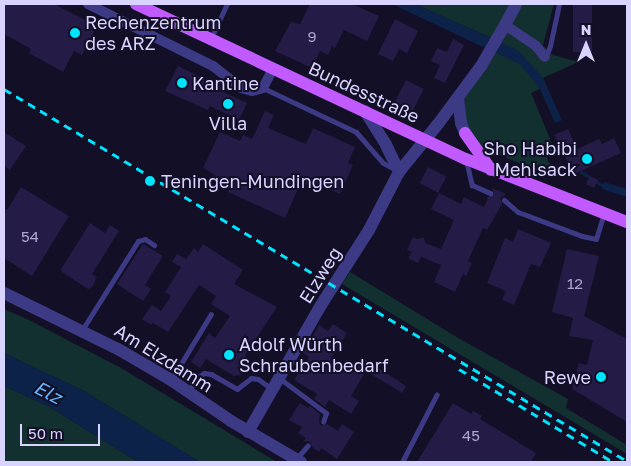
<!DOCTYPE html>
<html>
<head>
<meta charset="utf-8">
<style>
  body { margin:0 }
  #map { position:relative; width:631px; height:466px; overflow:hidden; background:#130f26; font-family:"Golos Text",sans-serif }
  div>[style] { position:absolute }
  [style*='--x'] { left:calc(var(--x)*1px); top:calc(var(--y)*1px); width:calc(var(--w)*1px); rotate:calc(var(--a)*1deg) }
  .green>* { inset:0; background:#12302f }
  .water>* { inset:0; background:#0c2248 }
  .stream>* { height:3px; margin:-1.5px; padding:0 1.5px; transform-origin:1.5px; border-radius:1.5px; background:#0c2248 }
  .building>* { inset:0; background:#241b47; transform-origin:0 0 }
  .service>* { height:5px; margin:-2.5px; padding:0 2.5px; transform-origin:2.5px; border-radius:2.5px; background:#3d3a85 }
  .minor>* { height:10px; margin:-5px; padding:0 5px; transform-origin:5px; border-radius:5px; background:#3d3a85 }
  .tertiary>* { height:12px; margin:-6px; padding:0 6px; transform-origin:6px; border-radius:6px; background:#3d3a85 }
  .primary>* { height:12px; margin:-6px; padding:0 6px; transform-origin:6px; border-radius:6px; background:#c25bff }
  .rail>* { height:3px; margin-top:-1.5px; transform-origin:0; background:repeating-linear-gradient(90deg,#00e5ff 0 8px,transparent 0 14px) }
  .dots>* { width:14px; height:14px; translate:-50% -50%; box-sizing:border-box; border:2px solid #130f26; border-radius:50% }
  span { translate:-50% -50%; white-space:nowrap; text-align:center; line-height:1.15; -webkit-text-stroke:4px #130f26; paint-order:stroke }
  .number-label { font-size:15px; color:#aca6d1 }
  .number-label span { -webkit-text-stroke-width:0 }
  .poi-label { font-size:18px; color:#d9d4ff }
  .left { translate:0 -50%; text-align:left }
  .right { translate:-100% -50%; text-align:right }
  .street-label { font-size:18px; color:#d9d4ff }
  .water-label { font-size:19px; color:#62b6ff; font-style:italic }
  .frame { position:absolute; inset:0; border:5px solid #d9d4ff; pointer-events:none }
  .north { position:absolute; left:561px; top:20px; width:50px; height:50px; -webkit-text-stroke:4px #130f26; paint-order:stroke; rotate:0deg; font-size:14px; font-weight:700; line-height:20px; text-align:center; color:#d9d4ff }
  .north::after { content:''; display:block; margin:auto; width:18px; height:22px; background:#d9d4ff; clip-path:polygon(50% 0,100% 100%,50% 72%,0 100%) }
  .scale { position:absolute; left:20px; top:424px; width:80px; height:22px; box-sizing:border-box; border:2px solid #d9d4ff; border-top:0; padding-left:6px; font-size:15px; line-height:18px; white-space:nowrap; color:#d9d4ff; -webkit-text-stroke:4px #130f26; paint-order:stroke }
</style>
</head>
<body>
<div id="map">
  <div class="green">
    <i style="clip-path:polygon(415px 4px,554px 4px,543px 45px,553px 55px,578px 62px,543px 78px,546px 86px,531px 93px,555px 151px,548px 156px,547px 160px,555px 169px,552px 177px,481px 147px,465px 127px,464px 98px,498px 41px)"></i>
    <i style="clip-path:polygon(350px 272px,460px 339px,568px 399px,566px 408px,627px 445px,627px 454px,342px 284px)"></i>
    <i style="clip-path:polygon(4px 309px,31px 321px,121px 368px,277px 462px,200px 462px,84px 391px,4px 353px)"></i>
    <i style="clip-path:polygon(4px 386px,50px 407px,138px 462px,4px 462px)"></i>
  </div>
  <div class="water">
    <i style="clip-path:polygon(392px 4px,415px 4px,518px 50px,543px 78px,562px 120px,555px 123px,540px 89px,521px 65px)"></i>
    <i style="clip-path:polygon(604px 182px,627px 189px,627px 197px,602px 189px)"></i>
    <i style="clip-path:polygon(4px 353px,84px 391px,200px 462px,138px 462px,50px 407px,4px 386px)"></i>
  </div>
  <div class="stream">
    <i style="--x:581;--y:172;--w:28;--a:32"></i>
  </div>
  <div class="building">
    <i style="clip-path:polygon(4px 4px,54px 4px,97px 26px,82px 55px,74px 51px,63px 72px,29px 53px,31px 49px,4px 34px)"></i>
    <i style="clip-path:polygon(310px 4px,352px 4px,379px 16px,367px 41px,344px 30px,335px 48px,332px 46px,328px 55px,320px 51px,312px 68px,275px 51px,291px 22px,300px 24px)"></i>
    <i style="left:573px;top:4px;width:19px;height:48px"></i>
    <i style="clip-path:polygon(395px 19px,418px 31px,407px 53px,399px 49px,393px 61px,378px 54px)"></i>
    <i style="clip-path:polygon(453px 39px,464px 45px,445px 83px,434px 78px,440px 65px,431px 61px,437px 48px,447px 52px)"></i>
    <i style="clip-path:polygon(178px 66px,224px 88px,223px 92px,247px 103px,239px 120px,210px 106px,208px 110px,165px 91px)"></i>
    <i style="left:406px;top:80px;width:20px;height:25px;rotate:27deg"></i>
    <i style="clip-path:polygon(265px 111px,274px 115px,268px 128px,306px 144px,313px 128px,355px 147px,348px 163px,353px 165px,340px 194px,321px 185px,319px 190px,301px 182px,285px 218px,228px 192px,232px 185px,203px 168px,220px 132px,240px 141px,243px 135px,252px 139px)"></i>
    <i style="clip-path:polygon(568px 129px,577px 149px,599px 139px,602px 144px,614px 138px,621px 153px,574px 174px,554px 135px)"></i>
    <i style="clip-path:polygon(4px 132px,26px 146px,10px 170px,4px 166px)"></i>
    <i style="left:428px;top:167px;width:21px;height:18px;rotate:28deg"></i>
    <i style="left:590px;top:176px;width:9px;height:9px;rotate:27deg"></i>
    <i style="clip-path:polygon(21px 187px,69px 216px,32px 276px,4px 258px,4px 208px,7px 210px)"></i>
    <i style="clip-path:polygon(492px 188px,506px 194px,500px 198px,502px 204px,487px 230px,483px 228px,468px 261px,472px 263px,466px 276px,463px 274px,455px 292px,434px 282px,441px 265px,421px 257px,418px 263px,408px 258px,412px 252px,407px 250px,413px 237px,417px 239px,424px 237px,425px 243px,441px 249px,454px 220px,431px 209px,439px 193px,461px 204px,464px 197px,484px 207px,488px 197px,494px 194px)"></i>
    <i style="clip-path:polygon(90px 223px,105px 233px,110px 225px,119px 231px,92px 274px,97px 277px,92px 287px,88px 289px,62px 272px,61px 269px)"></i>
    <i style="clip-path:polygon(518px 229px,551px 243px,540px 267px,531px 264px,514px 305px,502px 300px,506px 291px,487px 283px,505px 238px,513px 242px)"></i>
    <i style="clip-path:polygon(143px 244px,163px 256px,145px 285px,151px 289px,143px 301px,117px 284px)"></i>
    <i style="clip-path:polygon(203px 244px,243px 270px,234px 284px,277px 307px,245px 355px,247px 364px,240px 375px,234px 376px,206px 359px,200px 368px,191px 362px,209px 333px,215px 338px,230px 316px,211px 304px,216px 296px,199px 285px,168px 332px,153px 323px,151px 325px,142px 319px,152px 305px,161px 311px,171px 296px,165px 292px,181px 267px,172px 262px,177px 254px,186px 259px,194px 248px,198px 252px)"></i>
    <i style="clip-path:polygon(567px 249px,599px 256px,584px 316px,627px 339px,627px 422px,572px 389px,579px 363px,587px 365px,593px 340px,569px 336px,573px 318px,552px 312px)"></i>
    <i style="clip-path:polygon(333px 324px,347px 333px,332px 357px,353px 370px,361px 357px,406px 386px,402px 393px,366px 371px,351px 396px,359px 401px,351px 414px,329px 400px,325px 407px,314px 399px,317px 394px,294px 380px,309px 357px,303px 353px,319px 325px,328px 331px)"></i>
    <i style="clip-path:polygon(300px 403px,308px 408px,310px 406px,320px 414px,319px 422px,321px 426px,327px 424px,338px 431px,342px 424px,354px 432px,337px 459px,321px 448px,319px 452px,312px 447px,310px 441px,303px 442px,306px 438px,298px 433px,302px 427px,289px 420px)"></i>
    <i style="clip-path:polygon(453px 403px,471px 414px,473px 411px,482px 416px,480px 419px,536px 453px,531px 462px,417px 462px)"></i>
  </div>
  <div class="service">
    <i style="--x:211;--y:38;--w:38;--a:-65"></i>
    <i style="--x:546;--y:56;--w:11;--a:-68"></i>
    <i style="--x:550;--y:46;--w:43;--a:-77.9"></i>
    <i style="--x:263;--y:88;--w:103;--a:25.3"></i>
    <i style="--x:356;--y:132;--w:41;--a:48.9"></i>
    <i style="--x:383;--y:163;--w:13;--a:27"></i>
    <i style="--x:466;--y:160;--w:26;--a:77"></i>
    <i style="--x:472;--y:185;--w:20;--a:24"></i>
    <i style="--x:504;--y:200;--w:18;--a:41"></i>
    <i style="--x:518;--y:212;--w:68;--a:20.6"></i>
    <i style="--x:582;--y:236;--w:14;--a:12"></i>
    <i style="--x:596;--y:239;--w:27;--a:-73"></i>
    <i style="--x:82;--y:330;--w:105;--a:-57.8"></i>
    <i style="--x:138;--y:241;--w:7;--a:-16"></i>
    <i style="--x:145;--y:239;--w:11;--a:34"></i>
    <i style="--x:279;--y:378;--w:59;--a:36.7"></i>
    <i style="--x:326;--y:413;--w:9;--a:108"></i>
    <i style="--x:171;--y:380;--w:77;--a:-58.8"></i>
    <i style="--x:189;--y:391;--w:14;--a:-60"></i>
    <i style="--x:196;--y:379;--w:10;--a:-37"></i>
    <i style="--x:204;--y:373;--w:7;--a:8"></i>
    <i style="--x:211;--y:374;--w:30;--a:30"></i>
    <i style="--x:237;--y:389;--w:18;--a:-38"></i>
    <i style="--x:251;--y:378;--w:7;--a:8"></i>
    <i style="--x:258;--y:379;--w:17;--a:36"></i>
    <i style="--x:296;--y:459;--w:18;--a:-49"></i>
    <i style="--x:402;--y:462;--w:76;--a:-62.8"></i>
  </div>
  <div class="minor">
    <i style="--x:88;--y:4;--w:140;--a:26.4"></i>
    <i style="--x:213;--y:66;--w:36;--a:38"></i>
    <i style="--x:241;--y:88;--w:11;--a:15"></i>
    <i style="--x:252;--y:91;--w:11;--a:-15"></i>
    <i style="--x:263;--y:88;--w:22;--a:-63"></i>
    <i style="--x:505;--y:25;--w:37;--a:34"></i>
    <i style="--x:536;--y:46;--w:14;--a:51"></i>
  </div>
  <div class="tertiary">
    <i style="--x:458;--y:98;--w:25;--a:83"></i>
    <i style="--x:461;--y:123;--w:11;--a:68"></i>
    <i style="--x:365;--y:111;--w:40;--a:58"></i>
    <i style="--x:386;--y:145;--w:30;--a:64"></i>
    <i style="--x:4;--y:293;--w:127;--a:26.2"></i>
    <i style="--x:118;--y:349;--w:61;--a:30.3"></i>
    <i style="--x:171;--y:380;--w:73;--a:34.3"></i>
    <i style="--x:231;--y:421;--w:81;--a:30.4"></i>
    <i style="--x:248;--y:432;--w:146;--a:-60.1"></i>
    <i style="--x:321;--y:305;--w:89;--a:-57.4"></i>
    <i style="--x:369;--y:230;--w:65;--a:-62.7"></i>
    <i style="--x:399;--y:172;--w:62;--a:-50.9"></i>
    <i style="--x:438;--y:124;--w:72;--a:-53.4"></i>
    <i style="--x:481;--y:66;--w:48;--a:-59.7"></i>
    <i style="--x:505;--y:25;--w:24;--a:-62"></i>
  </div>
  <div class="primary">
    <i style="--x:136;--y:4;--w:365;--a:25.2"></i>
    <i style="--x:466;--y:159;--w:173;--a:21.4"></i>
    <i style="--x:465;--y:133;--w:45;--a:54.9"></i>
  </div>
  <div class="rail">
    <i style="--x:4;--y:89;--w:726;--a:30.84"></i>
    <i style="--x:459;--y:369;--w:180;--a:31.1"></i>
  </div>
  <div class="dots">
    <i style="left:75px;top:33px;background:#00e5ff"></i>
    <i style="left:182px;top:83px;background:#00e5ff"></i>
    <i style="left:228px;top:104px;background:#00e5ff"></i>
    <i style="left:587px;top:159px;background:#00e5ff"></i>
    <i style="left:150px;top:181px;background:#00e5ff"></i>
    <i style="left:229px;top:355px;background:#00e5ff"></i>
    <i style="left:601px;top:377px;background:#00e5ff"></i>
  </div>
  <div class="number-label">
    <span style="left:312px;top:37px">9</span>
    <span style="left:30px;top:237px">54</span>
    <span style="left:575px;top:284px">12</span>
    <span style="left:471px;top:436px">45</span>
  </div>
  <div class="poi-label">
    <span class="left" style="left:85px;top:33px">Rechenzentrum<br>des ARZ</span>
    <span class="left" style="left:192px;top:83px">Kantine</span>
    <span style="left:228px;top:123px">Villa</span>
    <span class="right" style="left:577px;top:159px">Sho Habibi<br>Mehlsack</span>
    <span class="left" style="left:161px;top:181px">Teningen-Mundingen</span>
    <span class="left" style="left:239px;top:355px">Adolf Würth<br>Schraubenbedarf</span>
    <span class="right" style="left:591px;top:377px">Rewe</span>
  </div>
  <div class="street-label">
    <span style="left:364px;top:92px;rotate:25deg">Bundesstraße</span>
    <span style="left:320px;top:275px;rotate:-58deg">Elzweg</span>
    <span style="left:164px;top:358px;rotate:32deg">Am Elzdamm</span>
  </div>
  <div class="water-label">
    <span style="left:48px;top:392px;rotate:27deg">Elz</span>
  </div>
  <div class="frame"></div>
  <div class="north">N</div>
  <div class="scale">50 m</div>
</div>
</body>
</html>
